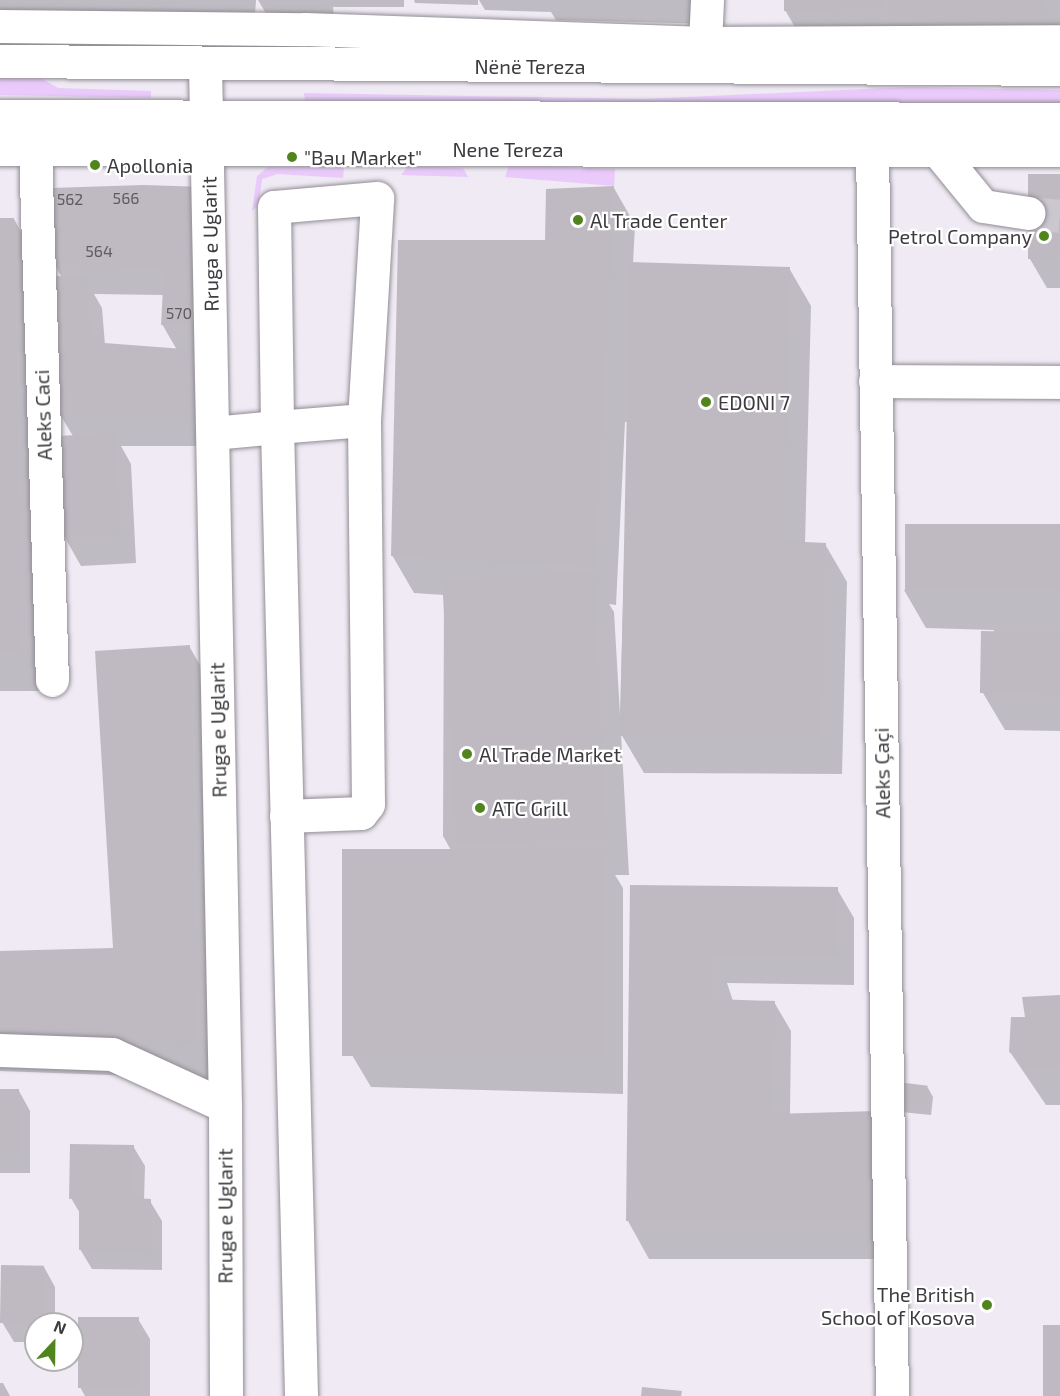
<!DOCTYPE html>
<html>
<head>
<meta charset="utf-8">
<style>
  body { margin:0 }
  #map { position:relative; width:1060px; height:1396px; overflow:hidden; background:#efeaf3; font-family:"Exo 2",sans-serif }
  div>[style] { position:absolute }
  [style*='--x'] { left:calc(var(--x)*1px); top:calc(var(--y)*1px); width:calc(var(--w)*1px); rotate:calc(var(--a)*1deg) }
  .green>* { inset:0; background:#e9cafa }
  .shadow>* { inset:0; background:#0003 }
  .building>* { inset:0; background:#bfbac2; transform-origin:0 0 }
  .minor-tunnel>* { height:33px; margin-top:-16.5px; transform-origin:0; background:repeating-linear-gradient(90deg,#cbc7cf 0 33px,transparent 0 49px) }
  .roads { filter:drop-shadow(0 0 2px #928d95) drop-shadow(0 0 2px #928d95) }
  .minor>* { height:33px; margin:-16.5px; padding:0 16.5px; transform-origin:16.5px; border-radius:16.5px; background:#fff }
  .highway>* { height:33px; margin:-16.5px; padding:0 16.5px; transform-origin:16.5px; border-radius:16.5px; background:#fff }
  .dots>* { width:16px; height:16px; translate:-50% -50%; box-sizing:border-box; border:3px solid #fff; border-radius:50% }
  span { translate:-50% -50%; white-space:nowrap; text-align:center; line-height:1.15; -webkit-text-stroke:4.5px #fff; paint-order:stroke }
  .number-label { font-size:16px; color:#5e5b60 }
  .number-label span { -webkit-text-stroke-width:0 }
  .street-label { font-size:20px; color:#3d3b3f }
  .poi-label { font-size:20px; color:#3d3b3f }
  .left { translate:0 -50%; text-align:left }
  .right { translate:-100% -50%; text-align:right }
  .north { position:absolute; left:24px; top:1312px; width:60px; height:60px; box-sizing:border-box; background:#fff; border:2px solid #b1b1b2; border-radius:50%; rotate:22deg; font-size:16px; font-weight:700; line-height:24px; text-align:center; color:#3d3b3f }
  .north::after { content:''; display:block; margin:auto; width:21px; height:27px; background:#50851d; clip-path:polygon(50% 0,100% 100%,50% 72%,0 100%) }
</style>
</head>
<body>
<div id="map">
  <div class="green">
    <i style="clip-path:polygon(0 73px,32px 73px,58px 88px,151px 91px,151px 98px,0 95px)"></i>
    <i style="clip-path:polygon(910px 87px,1060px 90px,1060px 107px,305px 101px,304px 93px,643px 99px)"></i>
    <i style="clip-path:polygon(509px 165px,615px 169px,614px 186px,505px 177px)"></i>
    <i style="clip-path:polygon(330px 166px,344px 168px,343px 178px,278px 174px,262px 179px,259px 205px,252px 211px,257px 176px,268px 167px)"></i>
    <i style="clip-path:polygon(408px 166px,463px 168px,468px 177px,401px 175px)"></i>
  </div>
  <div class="shadow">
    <i style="clip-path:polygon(0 0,256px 0,254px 29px,0 18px)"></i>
    <i style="clip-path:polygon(258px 0,404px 0,404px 7px,333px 7px,334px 20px,271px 22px)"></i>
    <i style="clip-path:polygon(414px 0,478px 0,478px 5px,415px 3px)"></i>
    <i style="clip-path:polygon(479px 0,715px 0,713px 24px,556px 20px,551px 12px,485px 10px)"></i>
    <i style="clip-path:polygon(785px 0,1060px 0,1060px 55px,807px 48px,785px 10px)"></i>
    <i style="clip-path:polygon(1060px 176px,1060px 288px,1047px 288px,1030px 259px)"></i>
    <i style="clip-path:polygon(evenodd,614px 188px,635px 225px,633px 264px,789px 268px,811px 306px,805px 544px,825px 544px,847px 582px,842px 774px,644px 773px,621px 734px,629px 875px,615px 875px,623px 888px,623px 1094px,371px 1087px,349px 1050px,452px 852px,443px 836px,444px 595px,414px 593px,392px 555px,546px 242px,614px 188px,625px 422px,628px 422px,620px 715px,614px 612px,609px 604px,616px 605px,625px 422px)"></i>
    <i style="clip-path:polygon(evenodd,222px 218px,215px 446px,121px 446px,131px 464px,136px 563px,81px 566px,64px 536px,73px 436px,61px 416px,62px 278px,55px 265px,222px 218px,94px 294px,164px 295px,162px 324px,177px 350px,105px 345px,102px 308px,94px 294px)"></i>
    <i style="clip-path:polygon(14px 219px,35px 257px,43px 691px,0 691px,0 220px)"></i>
    <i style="clip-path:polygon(1060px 526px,1060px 731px,1005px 730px,983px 693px,994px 630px,926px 628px,904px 590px)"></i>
    <i style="clip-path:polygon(189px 646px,211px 684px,219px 1079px,0 1071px,0 953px,115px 950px)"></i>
    <i style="clip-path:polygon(631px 886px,837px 889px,854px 918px,854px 985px,727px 983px,733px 1001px,774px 1002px,791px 1031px,790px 1115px,877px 1113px,900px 1259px,649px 1259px,628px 1221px)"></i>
    <i style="clip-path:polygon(1060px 996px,1060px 1105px,1046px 1105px,1010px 1052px,1026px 1018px)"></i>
    <i style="clip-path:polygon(928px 1088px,933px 1097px,931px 1115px,901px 1112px,895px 1102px)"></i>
    <i style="clip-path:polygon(0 1091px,19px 1091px,30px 1111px,30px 1173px,0 1173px)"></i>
    <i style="clip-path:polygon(133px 1146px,145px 1166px,144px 1200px,150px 1201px,162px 1221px,162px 1270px,92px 1269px,80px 1249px,81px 1215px,71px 1198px)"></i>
    <i style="clip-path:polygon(44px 1267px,55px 1287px,55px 1324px,36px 1324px,36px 1342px,14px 1342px,2px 1322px)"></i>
    <i style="clip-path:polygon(138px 1319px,150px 1339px,150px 1396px,85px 1396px,80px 1387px)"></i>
    <i style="clip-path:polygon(0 1383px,3px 1383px,10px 1396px,0 1396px)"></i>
  </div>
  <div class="building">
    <i style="clip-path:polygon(784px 0,886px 0,886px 8px,784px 11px)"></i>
    <i style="clip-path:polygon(889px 0,1043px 0,1041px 18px,966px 19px,965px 24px,890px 17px)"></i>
    <i style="left:1028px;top:174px;width:32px;height:85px"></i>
    <i style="clip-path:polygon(143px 185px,206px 187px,195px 326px,161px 325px,164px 269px,152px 266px,53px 265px,52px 188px)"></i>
    <i style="clip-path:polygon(614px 186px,595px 567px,391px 556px,398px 240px,545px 240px,546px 189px)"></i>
    <i style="clip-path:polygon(0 218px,14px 218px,22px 653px,0 654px)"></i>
    <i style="clip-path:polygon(630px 262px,790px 267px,783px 541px,826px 543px,821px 736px,620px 736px)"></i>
    <i style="clip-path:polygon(54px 276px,86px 277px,91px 342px,197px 350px,199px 416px,60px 417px)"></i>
    <i style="left:115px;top:433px;width:101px;height:57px;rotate:87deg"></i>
    <i style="left:905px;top:524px;width:155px;height:66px"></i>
    <i style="left:593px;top:572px;width:266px;height:151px;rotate:87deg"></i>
    <i style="left:981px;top:631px;width:79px;height:62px;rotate:1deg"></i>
    <i style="clip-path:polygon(190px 645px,198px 1042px,0 1034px,0 951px,113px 948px,95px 651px)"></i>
    <i style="left:602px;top:849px;width:207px;height:260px;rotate:90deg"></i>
    <i style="clip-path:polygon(630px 885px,838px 887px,838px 956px,712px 954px,711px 999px,775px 1001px,772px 1114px,877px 1111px,879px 1221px,626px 1221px)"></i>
    <i style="clip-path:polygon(1060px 995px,1060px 1068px,1022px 1067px,1019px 1057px,1009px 1052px,1011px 1017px,1025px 1017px,1022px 997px)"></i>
    <i style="left:897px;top:1082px;width:31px;height:20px;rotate:7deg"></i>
    <i style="left:0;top:1089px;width:19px;height:64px"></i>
    <i style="clip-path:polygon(70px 1144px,134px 1145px,134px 1198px,151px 1199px,151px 1250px,79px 1250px,79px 1198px,69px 1199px)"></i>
    <i style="left:1px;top:1265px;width:43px;height:58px;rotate:1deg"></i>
    <i style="left:78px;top:1317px;width:61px;height:71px"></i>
    <i style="left:1043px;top:1325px;width:17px;height:71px"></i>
    <i style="clip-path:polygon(642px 1387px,682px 1391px,681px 1396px,641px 1396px)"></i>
  </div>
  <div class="minor-tunnel">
    <i style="--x:1028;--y:213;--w:32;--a:5"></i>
  </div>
  <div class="roads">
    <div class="minor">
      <i style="--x:0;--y:26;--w:305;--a:0.6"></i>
      <i style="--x:305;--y:29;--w:400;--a:2"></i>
      <i style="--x:705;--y:43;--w:355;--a:-0.3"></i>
      <i style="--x:705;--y:43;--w:43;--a:-87.3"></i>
      <i style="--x:205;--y:64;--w:1042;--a:88.9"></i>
      <i style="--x:225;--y:1106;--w:290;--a:89.8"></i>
      <i style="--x:0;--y:149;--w:1060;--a:0.05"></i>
      <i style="--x:35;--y:149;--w:531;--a:88.17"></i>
      <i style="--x:872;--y:150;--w:1246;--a:89.08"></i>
      <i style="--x:938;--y:151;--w:71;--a:50.7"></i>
      <i style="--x:983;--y:206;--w:46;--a:8.8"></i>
      <i style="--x:875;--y:381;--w:185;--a:0.3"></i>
      <i style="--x:213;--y:433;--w:64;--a:-5.4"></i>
      <i style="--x:277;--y:427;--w:87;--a:-4.6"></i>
      <i style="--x:364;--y:420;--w:222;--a:-86.6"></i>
      <i style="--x:377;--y:198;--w:103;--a:175"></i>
      <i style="--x:274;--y:207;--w:220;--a:89.2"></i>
      <i style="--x:277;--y:427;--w:969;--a:88.58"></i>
      <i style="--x:286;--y:816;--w:75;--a:-2.3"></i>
      <i style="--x:361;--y:813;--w:11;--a:-52"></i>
      <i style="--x:368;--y:804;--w:384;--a:-90.6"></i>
      <i style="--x:0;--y:1050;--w:112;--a:2"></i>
      <i style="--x:112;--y:1054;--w:124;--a:24.7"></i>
    </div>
    <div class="highway">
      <i style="--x:0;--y:61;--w:1060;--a:0.43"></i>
      <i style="--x:0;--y:116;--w:1060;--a:0.16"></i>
    </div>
  </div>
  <div class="dots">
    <i style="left:292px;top:157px;background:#50851d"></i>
    <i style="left:95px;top:165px;background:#50851d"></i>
    <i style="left:578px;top:220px;background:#50851d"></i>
    <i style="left:1044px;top:236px;background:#50851d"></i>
    <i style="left:706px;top:402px;background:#50851d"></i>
    <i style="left:467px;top:754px;background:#50851d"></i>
    <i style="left:480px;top:808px;background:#50851d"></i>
    <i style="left:987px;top:1305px;background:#50851d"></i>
  </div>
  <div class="number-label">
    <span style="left:126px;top:198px">566</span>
    <span style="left:70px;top:199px">562</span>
    <span style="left:99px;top:251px">564</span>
    <span style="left:179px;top:313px">570</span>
  </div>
  <div class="street-label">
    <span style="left:530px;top:66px">Nënë Tereza</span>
    <span style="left:508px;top:149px">Nene Tereza</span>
    <span style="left:210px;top:244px;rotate:-91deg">Rruga e Uglarit</span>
    <span style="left:43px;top:415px;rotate:-92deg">Aleks Caci</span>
    <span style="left:218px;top:730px;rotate:-91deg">Rruga e Uglarit</span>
    <span style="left:882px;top:773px;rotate:-91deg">Aleks Çaçi</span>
    <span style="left:225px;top:1216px;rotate:-90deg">Rruga e Uglarit</span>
  </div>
  <div class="poi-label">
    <span class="left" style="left:304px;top:157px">"Bau Market"</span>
    <span class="left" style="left:107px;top:165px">Apollonia</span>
    <span class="left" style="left:590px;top:220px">Al Trade Center</span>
    <span class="right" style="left:1032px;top:236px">Petrol Company</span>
    <span class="left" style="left:718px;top:402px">EDONI 7</span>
    <span class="left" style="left:479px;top:754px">Al Trade Market</span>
    <span class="left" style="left:492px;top:808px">ATC Grill</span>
    <span class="right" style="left:975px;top:1306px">The British<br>School of Kosova</span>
  </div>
  <div class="north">N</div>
</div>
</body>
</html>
